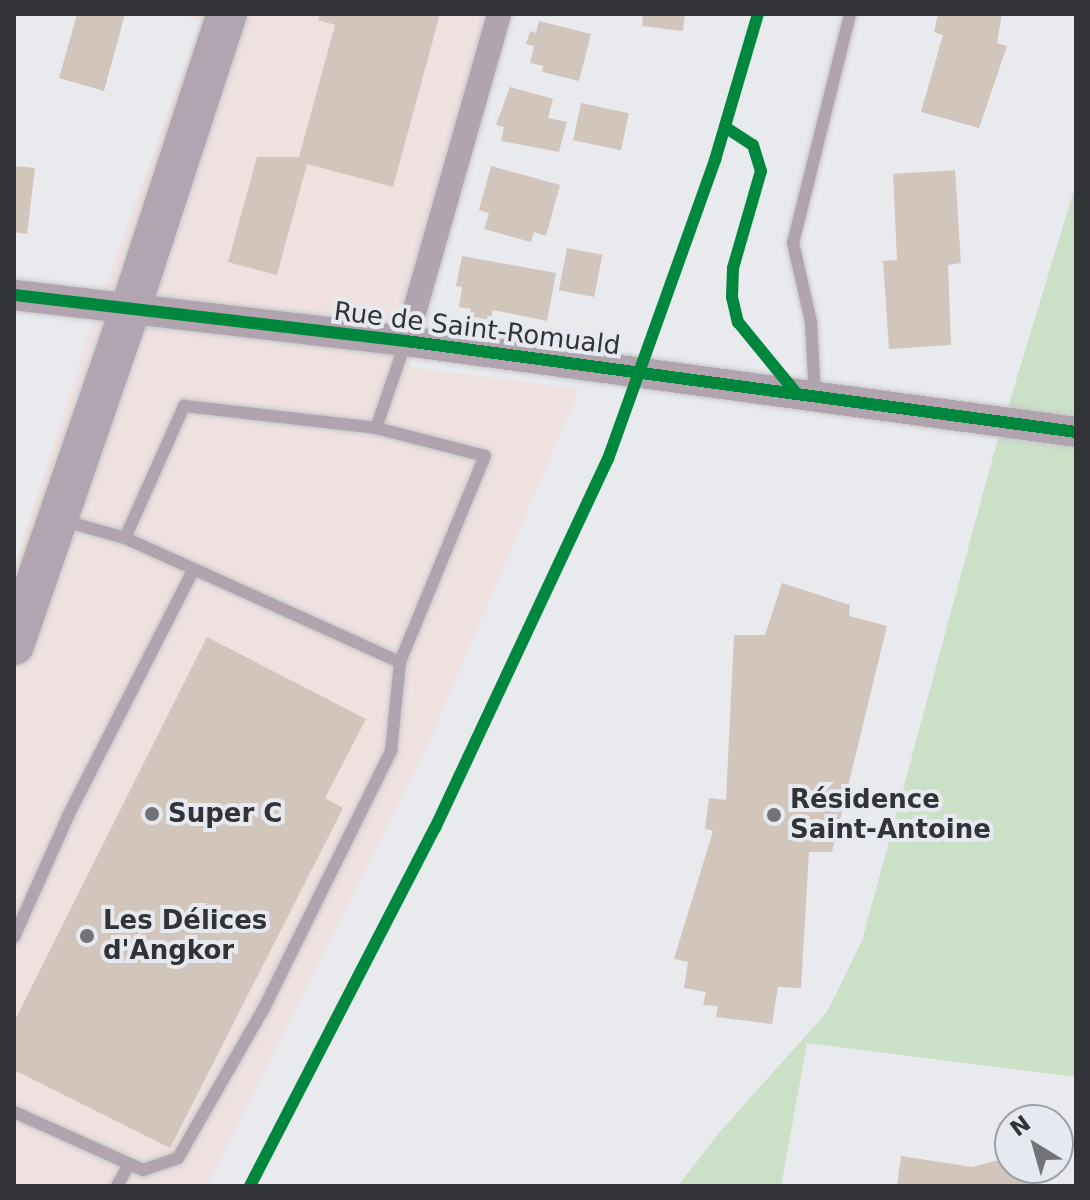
<!DOCTYPE html>
<html>
<head>
<meta charset="utf-8">
<style>
  body { margin:0 }
  #map { position:relative; width:1090px; height:1200px; overflow:hidden; background:#e8eaed; font-family:"DejaVu Sans",sans-serif }
  div>[style] { position:absolute }
  [style*='--x'] { left:calc(var(--x)*1px); top:calc(var(--y)*1px); width:calc(var(--w)*1px); rotate:calc(var(--a)*1deg) }
  .commercial>* { inset:0; background:#eee1df }
  .green>* { inset:0; background:#cae0c7 }
  .building>* { inset:0; background:#d2c6bc; transform-origin:0 0 }
  .roads { filter:drop-shadow(0 0 2px #c4c5c8) drop-shadow(0 0 2px #c4c5c8) }
  .service>* { height:12px; margin:-6px; padding:0 6px; transform-origin:6px; border-radius:6px; background:#b2a4ae }
  .minor>* { height:24px; margin:-12px; padding:0 12px; transform-origin:12px; border-radius:12px; background:#b2a4ae }
  .tertiary>* { height:30px; margin:-15px; padding:0 15px; transform-origin:15px; border-radius:15px; background:#b2a4ae }
  .primary>* { height:40px; margin:-20px; padding:0 20px; transform-origin:20px; border-radius:20px; background:#b2a4b1 }
  .cycleway>* { height:12px; margin:-6px; padding:0 6px; transform-origin:6px; border-radius:6px; background:#00873e }
  .dots>* { width:22px; height:22px; translate:-50% -50%; box-sizing:border-box; border:4px solid #e6e9ef; border-radius:50% }
  span { translate:-50% -50%; white-space:nowrap; text-align:center; line-height:1.15; -webkit-text-stroke:8px #e6e9ef; paint-order:stroke }
  .street-label { font-size:26px; color:#323336 }
  .poi-label { font-size:26px; color:#323336; font-weight:700 }
  .left { translate:0 -50%; text-align:left }
  .frame { position:absolute; inset:0; border:16px solid #323336; pointer-events:none }
  .north { position:absolute; left:994px; top:1104px; width:80px; height:80px; box-sizing:border-box; background:#e6e9ef; border:2px solid #9ea0a5; border-radius:50%; rotate:323deg; font-size:22px; font-weight:700; line-height:32px; text-align:center; color:#323336 }
  .north::after { content:''; display:block; margin:auto; width:28px; height:36px; background:#727376; clip-path:polygon(50% 0,100% 100%,50% 72%,0 100%) }
</style>
</head>
<body>
<div id="map">
  <div class="commercial">
    <i style="clip-path:polygon(177px 14px,490px 14px,409px 367px,579px 389px,425px 751px,207px 1186px,14px 1186px,14px 568px,95px 314px,201px 21px)"></i>
  </div>
  <div class="green">
    <i style="clip-path:polygon(1076px 183px,1076px 1077px,807px 1043px,781px 1186px,678px 1186px,718px 1134px,827px 1012px,862px 941px,992px 460px)"></i>
  </div>
  <div class="building">
    <i style="clip-path:polygon(77px 14px,125px 14px,104px 91px,59px 78px)"></i>
    <i style="clip-path:polygon(320px 14px,440px 14px,393px 187px,307px 164px,277px 275px,228px 262px,257px 157px,299px 157px,335px 25px,318px 20px)"></i>
    <i style="clip-path:polygon(643px 14px,685px 14px,683px 31px,642px 26px)"></i>
    <i style="clip-path:polygon(938px 14px,1002px 14px,997px 43px,1007px 46px,979px 128px,921px 112px,943px 35px,934px 32px)"></i>
    <i style="clip-path:polygon(539px 21px,591px 34px,579px 81px,542px 72px,543px 66px,530px 63px,534px 46px,526px 44px,530px 31px,536px 33px)"></i>
    <i style="clip-path:polygon(510px 87px,553px 99px,548px 118px,567px 122px,559px 152px,501px 141px,504px 127px,496px 125px)"></i>
    <i style="left:581px;top:103px;width:49px;height:38px;rotate:12deg"></i>
    <i style="clip-path:polygon(14px 166px,35px 168px,27px 234px,14px 232px)"></i>
    <i style="clip-path:polygon(491px 166px,560px 185px,546px 236px,534px 232px,531px 242px,484px 229px,489px 213px,479px 210px)"></i>
    <i style="clip-path:polygon(955px 170px,961px 263px,948px 265px,951px 345px,889px 349px,883px 261px,897px 260px,893px 174px)"></i>
    <i style="left:567px;top:248px;width:36px;height:43px;rotate:11deg"></i>
    <i style="clip-path:polygon(462px 256px,556px 273px,547px 321px,493px 310px,491px 320px,469px 316px,471px 309px,459px 307px,462px 287px,456px 286px)"></i>
    <i style="clip-path:polygon(782px 583px,850px 605px,849px 616px,887px 626px,832px 852px,809px 852px,801px 988px,778px 987px,772px 1024px,716px 1017px,718px 1006px,703px 1005px,706px 992px,684px 988px,688px 962px,674px 959px,713px 831px,705px 829px,709px 798px,726px 800px,734px 635px,765px 635px)"></i>
    <i style="clip-path:polygon(207px 637px,366px 719px,325px 798px,343px 808px,170px 1148px,14px 1070px,14px 1022px)"></i>
    <i style="clip-path:polygon(901px 1156px,972px 1167px,1010px 1157px,1010px 1168px,1017px 1168px,1020px 1180px,1033px 1182px,1032px 1186px,897px 1186px)"></i>
  </div>
  <div class="roads">
    <div class="service">
      <i style="--x:815;--y:396;--w:74;--a:-93.1"></i>
      <i style="--x:811;--y:322;--w:81;--a:-102.8"></i>
      <i style="--x:793;--y:243;--w:236;--a:-76"></i>
      <i style="--x:61;--y:520;--w:66;--a:15.7"></i>
      <i style="--x:125;--y:538;--w:145;--a:-65.9"></i>
      <i style="--x:184;--y:406;--w:193;--a:6.5"></i>
      <i style="--x:376;--y:428;--w:92;--a:-71"></i>
      <i style="--x:125;--y:538;--w:302;--a:24.3"></i>
      <i style="--x:400;--y:662;--w:223;--a:-67.6"></i>
      <i style="--x:485;--y:456;--w:113;--a:-165.6"></i>
      <i style="--x:14;--y:937;--w:133;--a:-65.9"></i>
      <i style="--x:68;--y:816;--w:277;--a:-63"></i>
      <i style="--x:14;--y:1112;--w:141;--a:24.2"></i>
      <i style="--x:143;--y:1170;--w:37;--a:-19"></i>
      <i style="--x:178;--y:1158;--w:173;--a:-60.2"></i>
      <i style="--x:264;--y:1008;--w:287;--a:-63.7"></i>
      <i style="--x:391;--y:751;--w:89;--a:-84.2"></i>
      <i style="--x:117;--y:1186;--w:25;--a:-61"></i>
    </div>
    <div class="minor">
      <i style="--x:406;--y:341;--w:340;--a:-74.1"></i>
    </div>
    <div class="tertiary">
      <i style="--x:14;--y:295;--w:395;--a:6.7"></i>
      <i style="--x:406;--y:341;--w:676;--a:7.73"></i>
    </div>
    <div class="primary">
      <i style="--x:14;--y:645;--w:358;--a:-70.9"></i>
      <i style="--x:131;--y:307;--w:308;--a:-71.9"></i>
    </div>
  </div>
  <div class="cycleway">
    <i style="--x:725;--y:127;--w:33;--a:33"></i>
    <i style="--x:753;--y:145;--w:27;--a:73"></i>
    <i style="--x:761;--y:171;--w:101;--a:106.1"></i>
    <i style="--x:733;--y:268;--w:29;--a:92"></i>
    <i style="--x:732;--y:297;--w:26;--a:77"></i>
    <i style="--x:738;--y:322;--w:93;--a:50.7"></i>
    <i style="--x:14;--y:295;--w:395;--a:6.7"></i>
    <i style="--x:406;--y:341;--w:676;--a:7.73"></i>
    <i style="--x:250;--y:1186;--w:403;--a:-62.7"></i>
    <i style="--x:435;--y:828;--w:408;--a:-64.9"></i>
    <i style="--x:608;--y:459;--w:318;--a:-70.3"></i>
    <i style="--x:715;--y:160;--w:152;--a:-73.6"></i>
  </div>
  <div class="dots">
    <i style="left:152px;top:814px;background:#727376"></i>
    <i style="left:774px;top:815px;background:#727376"></i>
    <i style="left:87px;top:936px;background:#727376"></i>
  </div>
  <div class="street-label">
    <span style="left:477px;top:329px;rotate:7deg">Rue de Saint-Romuald</span>
  </div>
  <div class="poi-label">
    <span class="left" style="left:790px;top:815px">Résidence<br>Saint-Antoine</span>
    <span class="left" style="left:168px;top:814px">Super C</span>
    <span class="left" style="left:103px;top:936px">Les Délices<br>d'Angkor</span>
  </div>
  <div class="frame"></div>
  <div class="north">N</div>
</div>
</body>
</html>
